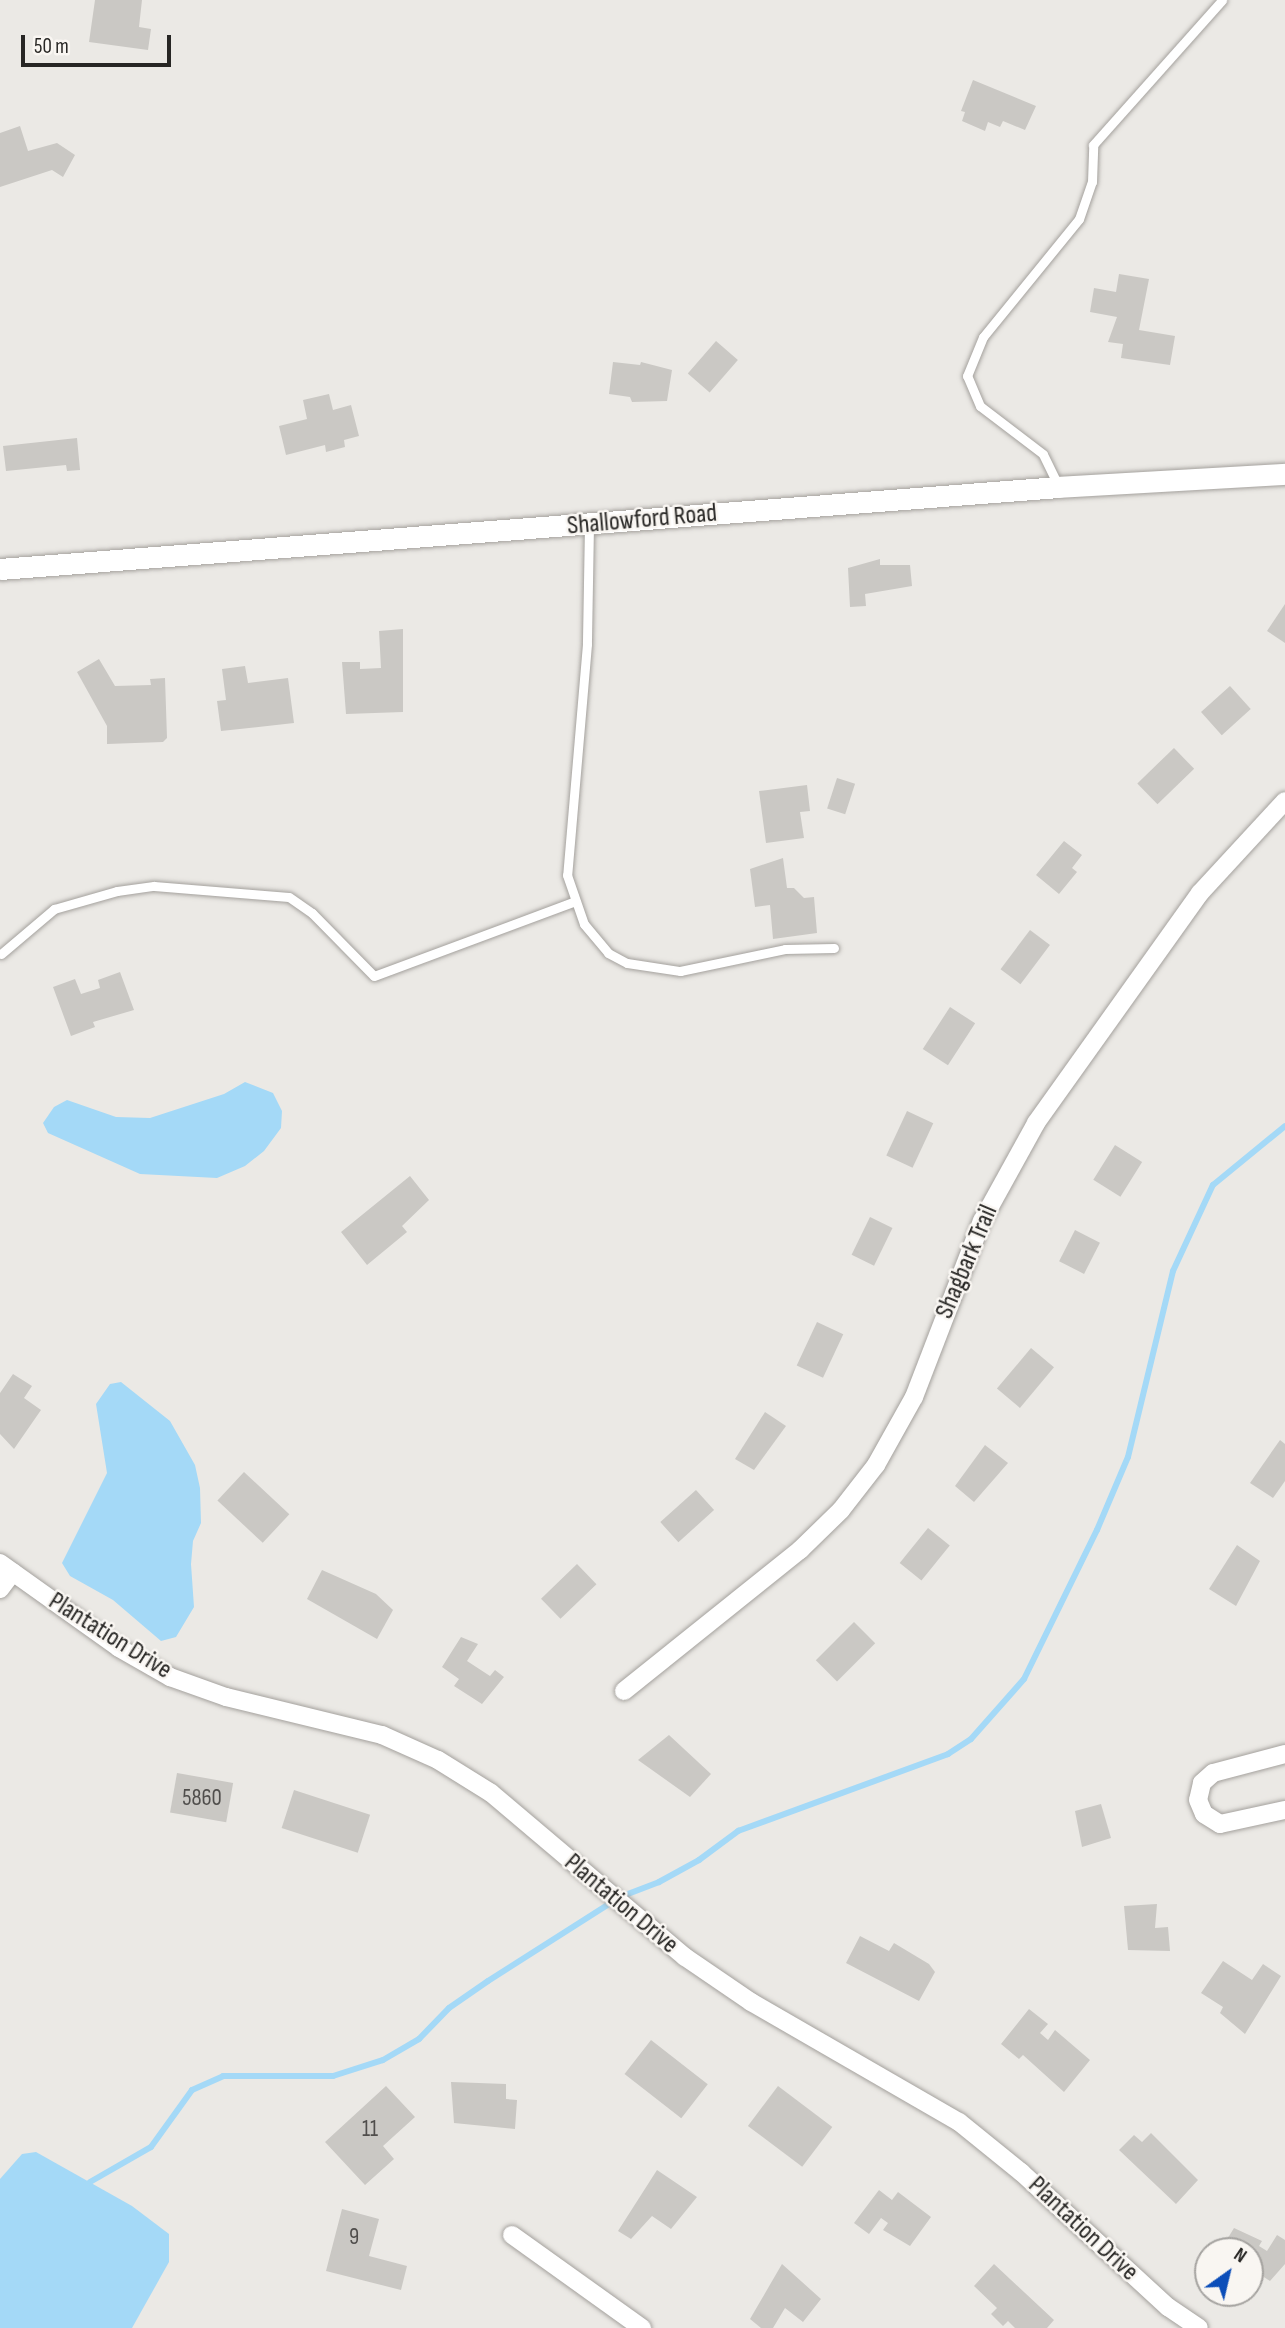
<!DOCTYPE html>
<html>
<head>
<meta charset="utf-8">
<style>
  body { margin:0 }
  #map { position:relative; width:1285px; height:2328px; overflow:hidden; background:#ebe9e5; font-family:"Sofia Sans Condensed",sans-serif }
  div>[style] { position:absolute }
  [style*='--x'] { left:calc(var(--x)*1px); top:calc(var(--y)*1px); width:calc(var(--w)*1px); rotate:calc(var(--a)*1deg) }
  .water>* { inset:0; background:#a4d9f7 }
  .stream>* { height:6px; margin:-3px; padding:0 3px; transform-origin:3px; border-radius:3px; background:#a4d9f7 }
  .building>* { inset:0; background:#cac8c4; transform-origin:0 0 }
  .roads { filter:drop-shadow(0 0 2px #a4a19d) drop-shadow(0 0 2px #a4a19d) }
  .service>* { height:9px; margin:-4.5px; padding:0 4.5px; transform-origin:4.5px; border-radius:4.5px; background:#fff }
  .minor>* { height:18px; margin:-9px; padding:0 9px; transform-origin:9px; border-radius:9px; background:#fff }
  .tertiary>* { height:21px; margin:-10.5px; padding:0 10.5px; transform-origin:10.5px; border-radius:10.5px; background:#fff }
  span { translate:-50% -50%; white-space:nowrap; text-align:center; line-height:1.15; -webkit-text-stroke:5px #f9f6f2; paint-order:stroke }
  .number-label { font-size:23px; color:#504e4c }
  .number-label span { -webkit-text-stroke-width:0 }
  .street-label { font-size:26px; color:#272624 }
  .north { position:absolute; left:1194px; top:2237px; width:70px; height:70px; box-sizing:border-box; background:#f9f6f2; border:2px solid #a5a3a0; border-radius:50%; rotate:34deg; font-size:19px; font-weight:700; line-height:28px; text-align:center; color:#272624 }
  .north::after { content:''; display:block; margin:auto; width:24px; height:32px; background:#0c4eb9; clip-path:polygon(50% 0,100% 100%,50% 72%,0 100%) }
  .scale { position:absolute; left:21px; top:35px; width:150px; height:32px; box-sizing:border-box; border:4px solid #272624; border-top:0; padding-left:9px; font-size:21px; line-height:24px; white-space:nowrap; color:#272624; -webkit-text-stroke:5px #f9f6f2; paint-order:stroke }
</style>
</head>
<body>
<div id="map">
  <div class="water">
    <i style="clip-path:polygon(245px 1082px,273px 1093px,282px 1111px,281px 1128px,264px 1151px,245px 1166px,217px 1178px,140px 1174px,48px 1133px,43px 1123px,54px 1107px,67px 1100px,116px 1117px,150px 1118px,224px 1094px)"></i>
    <i style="clip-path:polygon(121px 1382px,170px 1421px,195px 1465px,200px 1488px,201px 1523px,193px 1541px,191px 1564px,194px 1607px,176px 1637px,161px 1641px,113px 1600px,70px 1576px,62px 1563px,107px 1473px,96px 1404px,110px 1384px)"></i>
    <i style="clip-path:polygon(36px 2152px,132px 2206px,169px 2234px,169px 2262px,132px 2328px,0 2328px,0 2179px,22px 2154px)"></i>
  </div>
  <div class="stream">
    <i style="--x:90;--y:2182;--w:70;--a:-29.8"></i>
    <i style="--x:151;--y:2147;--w:70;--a:-54.3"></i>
    <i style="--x:192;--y:2090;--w:34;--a:-24"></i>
    <i style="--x:223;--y:2076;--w:110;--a:0"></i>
    <i style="--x:333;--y:2076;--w:52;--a:-17.7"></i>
    <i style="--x:383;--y:2060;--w:42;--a:-30.3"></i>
    <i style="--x:419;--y:2039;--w:43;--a:-45.9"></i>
    <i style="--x:449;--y:2008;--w:47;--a:-34.7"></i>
    <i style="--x:488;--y:1981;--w:156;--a:-32.5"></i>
    <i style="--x:620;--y:1897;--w:42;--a:-21"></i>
    <i style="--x:659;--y:1882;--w:46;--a:-28.8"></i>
    <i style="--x:699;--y:1860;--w:49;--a:-36.6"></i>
    <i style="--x:738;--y:1831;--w:224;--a:-20.1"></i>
    <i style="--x:948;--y:1754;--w:27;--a:-33"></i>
    <i style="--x:971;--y:1739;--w:80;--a:-48.5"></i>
    <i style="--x:1024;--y:1679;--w:166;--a:-63.9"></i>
    <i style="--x:1097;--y:1530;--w:79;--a:-67"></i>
    <i style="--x:1128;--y:1457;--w:191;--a:-76.4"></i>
    <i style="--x:1173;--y:1271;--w:95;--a:-65.1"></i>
    <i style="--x:1213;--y:1185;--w:93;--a:-39.3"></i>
  </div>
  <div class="building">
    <i style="clip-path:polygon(95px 0,142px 0,139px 27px,151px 29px,148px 50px,89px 42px)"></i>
    <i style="clip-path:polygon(973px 80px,1036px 106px,1025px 130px,1003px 121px,1000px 127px,988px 122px,985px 131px,962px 121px,965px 112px,961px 111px)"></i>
    <i style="clip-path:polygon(20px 126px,28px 151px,57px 143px,75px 155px,63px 177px,52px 170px,0 187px,0 133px)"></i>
    <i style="clip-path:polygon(1119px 274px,1149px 279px,1139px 330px,1175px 336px,1170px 365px,1121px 358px,1123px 344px,1108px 342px,1117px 317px,1090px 312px,1094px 288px,1116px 292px)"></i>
    <i style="left:716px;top:341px;width:29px;height:43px;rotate:41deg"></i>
    <i style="clip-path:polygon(613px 362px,640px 365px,641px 362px,672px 370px,667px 401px,632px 402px,630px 397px,609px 394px)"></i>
    <i style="clip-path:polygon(329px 394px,333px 410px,351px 405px,359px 436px,344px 440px,345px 447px,326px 452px,325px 445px,286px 455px,279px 426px,307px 419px,303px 400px)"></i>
    <i style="clip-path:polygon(77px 438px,80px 470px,67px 471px,66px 465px,6px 471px,3px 446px)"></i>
    <i style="clip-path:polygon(880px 559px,880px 565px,910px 565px,912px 586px,865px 594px,866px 606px,850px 607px,848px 568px)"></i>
    <i style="clip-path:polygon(1285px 604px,1285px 643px,1267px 631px)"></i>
    <i style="clip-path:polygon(403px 629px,403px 712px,346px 714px,342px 662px,360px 662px,360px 669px,381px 668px,379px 631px)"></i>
    <i style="clip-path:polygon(99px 659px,115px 686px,151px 685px,150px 679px,165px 678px,167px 738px,163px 742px,107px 744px,107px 726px,77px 672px)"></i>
    <i style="clip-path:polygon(245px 666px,248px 683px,288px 678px,294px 723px,221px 731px,217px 701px,226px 700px,222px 669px)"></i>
    <i style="left:1230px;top:686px;width:31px;height:39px;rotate:48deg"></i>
    <i style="left:1174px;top:748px;width:29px;height:51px;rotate:46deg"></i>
    <i style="left:837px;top:778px;width:19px;height:32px;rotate:18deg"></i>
    <i style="clip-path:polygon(807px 785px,810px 811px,800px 812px,804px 838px,766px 843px,759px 791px)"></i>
    <i style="clip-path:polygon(1064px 841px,1082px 855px,1072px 868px,1077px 872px,1059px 894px,1036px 875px)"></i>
    <i style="clip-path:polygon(783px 858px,787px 888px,794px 888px,804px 898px,814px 897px,817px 933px,773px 939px,770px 905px,755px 907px,750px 869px)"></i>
    <i style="left:1030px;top:930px;width:25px;height:49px;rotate:37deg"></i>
    <i style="clip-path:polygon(120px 972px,134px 1010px,93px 1022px,95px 1027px,71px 1036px,53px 987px,75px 979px,81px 994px,100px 988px,98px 980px)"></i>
    <i style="left:950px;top:1007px;width:30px;height:50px;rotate:33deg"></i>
    <i style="left:907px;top:1111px;width:29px;height:49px;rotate:25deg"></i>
    <i style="left:1115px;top:1145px;width:32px;height:41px;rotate:32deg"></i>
    <i style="clip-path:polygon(410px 1176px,429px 1200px,402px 1226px,407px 1232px,367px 1265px,341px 1232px)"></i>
    <i style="left:870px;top:1217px;width:25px;height:42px;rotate:26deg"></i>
    <i style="left:1075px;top:1230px;width:28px;height:35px;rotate:27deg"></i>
    <i style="left:817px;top:1322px;width:29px;height:48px;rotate:25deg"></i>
    <i style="left:1031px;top:1348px;width:30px;height:53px;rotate:40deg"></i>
    <i style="clip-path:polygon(13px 1374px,32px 1386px,24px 1398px,41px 1410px,14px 1449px,0 1434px,0 1393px)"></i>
    <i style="clip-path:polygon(765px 1412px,786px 1426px,754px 1470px,735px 1459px)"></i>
    <i style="clip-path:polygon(1280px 1440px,1285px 1444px,1285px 1481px,1273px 1498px,1250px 1483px)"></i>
    <i style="clip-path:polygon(985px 1445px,1008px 1463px,974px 1502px,955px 1486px)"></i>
    <i style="left:244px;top:1472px;width:62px;height:39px;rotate:43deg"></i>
    <i style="left:696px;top:1490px;width:27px;height:48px;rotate:48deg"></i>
    <i style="left:928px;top:1528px;width:28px;height:45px;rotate:39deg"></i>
    <i style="clip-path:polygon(1237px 1545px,1260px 1561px,1236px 1606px,1209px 1589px)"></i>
    <i style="left:577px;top:1564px;width:28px;height:50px;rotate:46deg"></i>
    <i style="clip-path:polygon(322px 1570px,376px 1594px,393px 1610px,377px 1639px,307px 1599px)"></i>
    <i style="left:854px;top:1622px;width:30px;height:54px;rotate:45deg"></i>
    <i style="clip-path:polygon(461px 1637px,478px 1644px,467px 1661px,490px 1676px,495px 1670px,504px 1677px,482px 1704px,454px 1686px,459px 1679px,442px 1667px)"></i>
    <i style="clip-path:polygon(669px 1735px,711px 1774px,690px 1797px,638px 1760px)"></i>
    <i style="left:177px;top:1773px;width:57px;height:40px;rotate:10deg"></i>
    <i style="left:294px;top:1790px;width:80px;height:40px;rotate:18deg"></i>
    <i style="clip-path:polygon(1101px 1804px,1111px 1838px,1082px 1847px,1075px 1811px)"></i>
    <i style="clip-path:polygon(1157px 1904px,1155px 1928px,1168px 1927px,1170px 1951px,1128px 1950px,1124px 1906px)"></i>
    <i style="clip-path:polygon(860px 1936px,889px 1951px,894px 1943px,929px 1964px,935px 1972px,919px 2001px,846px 1963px)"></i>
    <i style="clip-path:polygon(1223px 1961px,1252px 1980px,1263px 1964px,1281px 1976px,1245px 2034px,1220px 2013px,1223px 2007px,1201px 1993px)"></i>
    <i style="clip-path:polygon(1029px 2009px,1048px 2024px,1040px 2033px,1048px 2040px,1055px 2030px,1090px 2060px,1064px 2092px,1023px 2055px,1019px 2059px,1001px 2044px)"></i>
    <i style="left:651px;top:2040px;width:72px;height:43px;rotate:38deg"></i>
    <i style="clip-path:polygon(451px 2082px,506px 2084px,506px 2099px,517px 2100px,515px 2129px,454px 2123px)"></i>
    <i style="clip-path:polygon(386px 2086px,415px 2117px,383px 2146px,394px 2159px,365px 2185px,325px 2142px)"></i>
    <i style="left:778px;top:2086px;width:68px;height:50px;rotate:37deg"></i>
    <i style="clip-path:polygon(1151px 2133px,1198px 2180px,1176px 2204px,1119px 2150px,1134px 2135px,1142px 2142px)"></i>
    <i style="clip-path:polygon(657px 2170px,697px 2197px,671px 2229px,652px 2216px,631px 2239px,618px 2231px)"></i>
    <i style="clip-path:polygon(879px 2190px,892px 2200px,898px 2192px,931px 2217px,910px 2246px,883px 2230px,888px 2223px,881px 2218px,869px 2234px,854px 2223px)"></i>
    <i style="clip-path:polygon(342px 2209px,379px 2219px,369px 2256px,407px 2266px,401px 2290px,326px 2271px)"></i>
    <i style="clip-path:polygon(1234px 2228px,1262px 2241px,1259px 2246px,1267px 2251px,1277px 2235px,1285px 2240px,1285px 2264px,1270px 2281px,1256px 2272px,1250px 2282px,1250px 2251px,1220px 2251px)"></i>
    <i style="clip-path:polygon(782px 2264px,821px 2299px,803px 2322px,785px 2308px,773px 2328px,761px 2328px,750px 2319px)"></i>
    <i style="clip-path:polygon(994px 2264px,1054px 2320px,1047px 2328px,1015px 2328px,1008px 2321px,1003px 2326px,991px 2314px,997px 2308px,974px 2286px)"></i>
  </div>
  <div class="roads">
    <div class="service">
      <i style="--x:1058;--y:485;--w:34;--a:-116"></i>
      <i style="--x:1043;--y:454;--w:79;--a:-142.7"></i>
      <i style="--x:980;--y:406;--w:33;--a:-113"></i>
      <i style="--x:967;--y:376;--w:42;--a:-67.7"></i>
      <i style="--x:983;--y:337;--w:152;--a:-50.9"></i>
      <i style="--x:1079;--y:219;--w:39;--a:-71"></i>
      <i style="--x:1092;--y:182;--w:37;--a:-88"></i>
      <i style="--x:1093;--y:145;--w:194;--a:-48.3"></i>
      <i style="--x:589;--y:525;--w:119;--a:91"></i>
      <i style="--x:587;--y:644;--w:232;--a:94.9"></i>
      <i style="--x:567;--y:875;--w:52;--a:70.9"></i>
      <i style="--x:584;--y:924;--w:38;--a:50"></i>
      <i style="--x:608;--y:953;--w:21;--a:28"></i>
      <i style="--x:627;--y:963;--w:54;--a:8.6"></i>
      <i style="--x:680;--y:971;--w:107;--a:-11.8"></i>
      <i style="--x:785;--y:949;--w:49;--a:-1.2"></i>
      <i style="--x:1;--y:954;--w:70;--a:-40.3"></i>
      <i style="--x:54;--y:909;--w:66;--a:-15.9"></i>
      <i style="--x:117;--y:891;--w:37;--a:-8"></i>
      <i style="--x:154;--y:886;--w:135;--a:4.7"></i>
      <i style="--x:289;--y:897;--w:28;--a:35"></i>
      <i style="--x:312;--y:913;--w:88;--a:45.5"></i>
      <i style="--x:374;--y:976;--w:215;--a:-20.4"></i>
    </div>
    <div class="minor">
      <i style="--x:0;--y:1563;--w:146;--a:35.5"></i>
      <i style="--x:119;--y:1648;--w:59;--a:29.6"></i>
      <i style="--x:170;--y:1677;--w:59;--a:19.7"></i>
      <i style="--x:226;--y:1697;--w:161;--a:13.7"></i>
      <i style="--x:382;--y:1735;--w:61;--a:24.1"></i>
      <i style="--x:438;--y:1760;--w:62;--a:31.9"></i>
      <i style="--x:491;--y:1793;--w:254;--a:40.2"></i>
      <i style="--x:685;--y:1957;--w:80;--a:34.3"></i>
      <i style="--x:751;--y:2002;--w:240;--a:30"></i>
      <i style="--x:959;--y:2122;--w:80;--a:38.9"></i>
      <i style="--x:1021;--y:2172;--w:200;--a:42.6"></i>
      <i style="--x:1168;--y:2307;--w:37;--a:34"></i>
      <i style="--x:0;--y:1589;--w:21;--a:-53"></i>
      <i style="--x:624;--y:1691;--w:226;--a:-38.7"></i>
      <i style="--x:800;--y:1550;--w:57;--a:-44.3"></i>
      <i style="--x:841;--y:1510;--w:57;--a:-52.1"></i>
      <i style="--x:876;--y:1465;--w:78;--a:-60.8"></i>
      <i style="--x:914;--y:1397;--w:189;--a:-68.9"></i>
      <i style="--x:982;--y:1221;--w:112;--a:-61.1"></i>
      <i style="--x:1036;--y:1123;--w:282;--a:-54.5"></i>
      <i style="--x:1200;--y:893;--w:125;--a:-47.3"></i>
      <i style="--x:1285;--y:1754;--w:74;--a:165.2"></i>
      <i style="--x:1213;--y:1773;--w:15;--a:138"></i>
      <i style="--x:1202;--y:1783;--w:17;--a:103"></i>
      <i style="--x:1198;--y:1800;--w:15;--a:67"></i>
      <i style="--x:1204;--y:1814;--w:19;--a:32"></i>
      <i style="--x:1220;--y:1824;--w:66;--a:-12.2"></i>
      <i style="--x:512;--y:2235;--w:160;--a:35.6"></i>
    </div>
    <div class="tertiary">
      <i style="--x:0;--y:569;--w:1061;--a:-4.43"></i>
      <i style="--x:1058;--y:487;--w:227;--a:-3.3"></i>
    </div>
  </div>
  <div class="number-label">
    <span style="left:202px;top:1798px">5860</span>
    <span style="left:370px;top:2129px">11</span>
    <span style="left:354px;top:2237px">9</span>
  </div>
  <div class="street-label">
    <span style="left:642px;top:520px;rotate:-5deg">Shallowford Road</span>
    <span style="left:967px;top:1262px;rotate:-67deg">Shagbark Trail</span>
    <span style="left:110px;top:1636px;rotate:32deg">Plantation Drive</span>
    <span style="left:621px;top:1904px;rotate:40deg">Plantation Drive</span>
    <span style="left:1083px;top:2229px;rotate:43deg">Plantation Drive</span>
  </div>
  <div class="north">N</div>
  <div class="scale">50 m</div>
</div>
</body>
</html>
